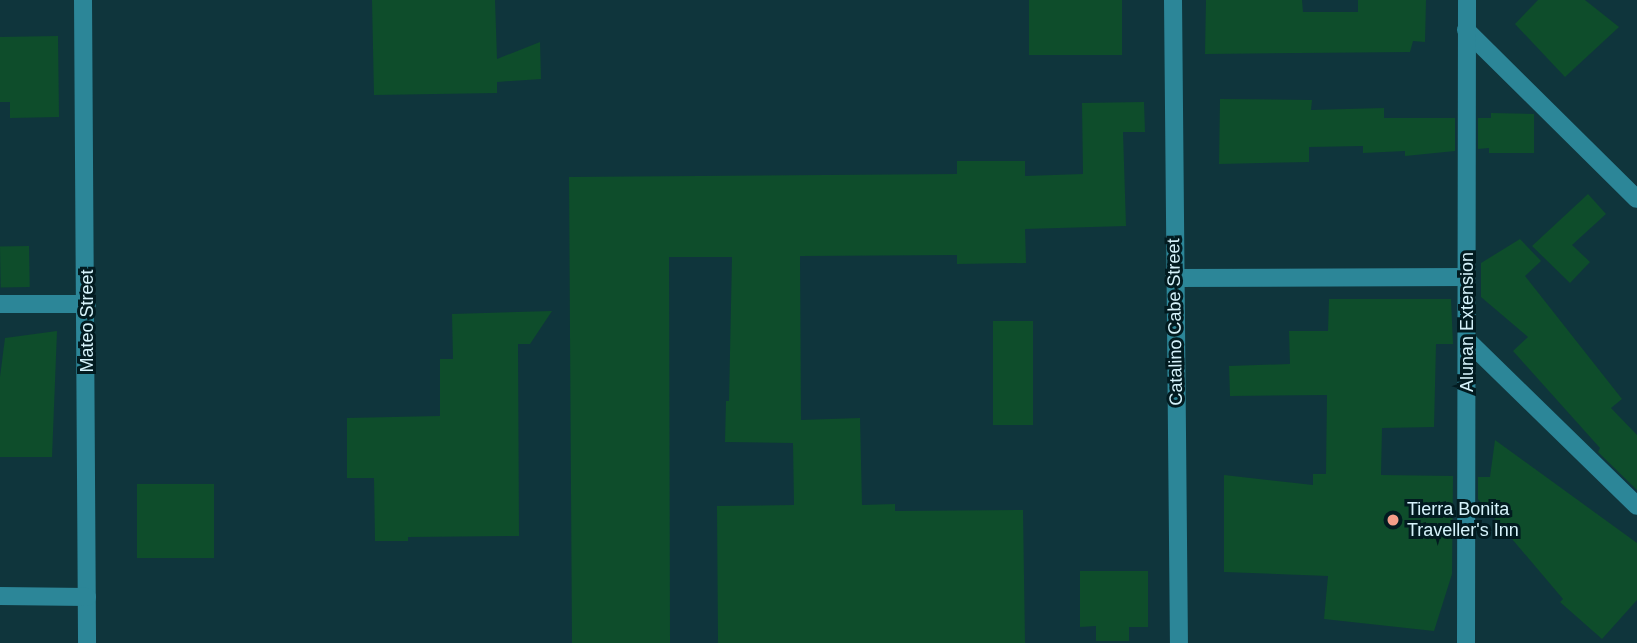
<!DOCTYPE html>
<html>
<head>
<meta charset="utf-8">
<style>
  body { margin:0 }
  #map { position:relative; width:1637px; height:643px; overflow:hidden; background:#0f353c; font-family:Helvetica,sans-serif }
  div>[style] { position:absolute }
  [style*='--x'] { left:calc(var(--x)*1px); top:calc(var(--y)*1px); width:calc(var(--w)*1px); rotate:calc(var(--a)*1deg) }
  .building>* { inset:0; background:#0e4d2b; transform-origin:0 0 }
  .minor>* { height:18px; margin:-9px; padding:0 9px; transform-origin:9px; border-radius:9px; background:#2c8698 }
  .tertiary>* { height:18px; margin:-9px; padding:0 9px; transform-origin:9px; border-radius:9px; background:#2c8698 }
  .dots>* { width:19px; height:19px; translate:-50% -50%; box-sizing:border-box; border:4px solid #021b20; border-radius:50% }
  span { translate:-50% -50%; white-space:nowrap; text-align:center; line-height:1.15; -webkit-text-stroke:6px #021b20; paint-order:stroke }
  .street-label { font-size:18px; color:#d6f3fb }
  .poi-label { font-size:18px; color:#d6f3fb }
  .left { translate:0 -50%; text-align:left }
</style>
</head>
<body>
<div id="map">
  <div class="building">
    <i style="clip-path:polygon(372px 0,495px 0,497px 59px,540px 42px,541px 79px,497px 82px,497px 93px,374px 95px)"></i>
    <i style="left:1029px;top:0;width:93px;height:55px"></i>
    <i style="clip-path:polygon(1206px 0,1302px 0,1303px 12px,1358px 12px,1358px 0,1426px 0,1425px 42px,1413px 41px,1410px 52px,1205px 54px)"></i>
    <i style="clip-path:polygon(1538px 0,1585px 0,1619px 27px,1565px 77px,1515px 24px)"></i>
    <i style="clip-path:polygon(58px 36px,59px 117px,10px 118px,10px 102px,0 102px,0 37px)"></i>
    <i style="clip-path:polygon(1220px 99px,1312px 100px,1311px 110px,1384px 108px,1384px 118px,1455px 118px,1455px 151px,1405px 156px,1405px 151px,1363px 153px,1363px 146px,1309px 147px,1309px 162px,1219px 164px)"></i>
    <i style="clip-path:polygon(1144px 102px,1145px 132px,1123px 132px,1126px 226px,1025px 229px,1026px 263px,957px 264px,957px 255px,800px 256px,801px 420px,860px 418px,862px 505px,895px 504px,895px 511px,1023px 510px,1025px 643px,718px 643px,717px 506px,794px 505px,793px 443px,725px 442px,726px 401px,729px 401px,732px 257px,669px 257px,670px 643px,572px 643px,569px 177px,957px 174px,957px 161px,1025px 161px,1025px 176px,1083px 174px,1082px 103px)"></i>
    <i style="clip-path:polygon(1491px 113px,1534px 114px,1534px 153px,1489px 153px,1489px 148px,1478px 149px,1478px 118px,1491px 118px)"></i>
    <i style="clip-path:polygon(1588px 194px,1606px 214px,1572px 245px,1590px 262px,1570px 283px,1532px 246px)"></i>
    <i style="clip-path:polygon(1520px 239px,1541px 261px,1525px 276px,1622px 399px,1611px 408px,1637px 435px,1637px 490px,1598px 452px,1600px 448px,1513px 351px,1528px 337px,1481px 297px,1481px 263px)"></i>
    <i style="left:29px;top:246px;width:41px;height:29px;rotate:89deg"></i>
    <i style="clip-path:polygon(1329px 299px,1451px 299px,1453px 344px,1436px 344px,1434px 427px,1382px 428px,1381px 475px,1453px 476px,1452px 574px,1434px 631px,1324px 619px,1328px 576px,1224px 572px,1224px 475px,1313px 485px,1313px 474px,1326px 474px,1327px 395px,1230px 396px,1229px 366px,1290px 364px,1289px 331px,1328px 331px)"></i>
    <i style="clip-path:polygon(552px 311px,530px 344px,518px 344px,519px 536px,408px 537px,408px 541px,375px 541px,374px 478px,347px 478px,347px 418px,440px 416px,440px 359px,453px 359px,452px 314px)"></i>
    <i style="left:993px;top:321px;width:40px;height:104px"></i>
    <i style="clip-path:polygon(57px 331px,52px 457px,0 457px,0 377px,5px 338px)"></i>
    <i style="clip-path:polygon(1495px 440px,1637px 543px,1637px 600px,1602px 639px,1560px 602px,1563px 599px,1478px 499px,1478px 477px,1490px 477px)"></i>
    <i style="left:137px;top:484px;width:77px;height:74px"></i>
    <i style="clip-path:polygon(1080px 571px,1148px 571px,1148px 627px,1129px 627px,1129px 641px,1096px 641px,1096px 626px,1080px 627px)"></i>
  </div>
  <div class="minor">
    <i style="--x:83;--y:0;--w:643;--a:89.64"></i>
    <i style="--x:1466;--y:30;--w:240;--a:44.7"></i>
    <i style="--x:1174;--y:278;--w:293;--a:-0.2"></i>
    <i style="--x:0;--y:304;--w:87;--a:0"></i>
    <i style="--x:1468;--y:341;--w:236;--a:44.3"></i>
    <i style="--x:0;--y:596;--w:87;--a:0.7"></i>
    <i style="--x:1466;--y:643;--w:643;--a:-89.91"></i>
  </div>
  <div class="tertiary">
    <i style="--x:1173;--y:0;--w:643;--a:89.47"></i>
  </div>
  <div class="dots">
    <i style="left:1393px;top:520px;background:#f49e89"></i>
  </div>
  <div class="street-label">
    <span style="left:87px;top:321px;rotate:-90deg">Mateo Street</span>
    <span style="left:1175px;top:322px;rotate:-91deg">Catalino Cabe Street</span>
    <span style="left:1467px;top:322px;rotate:-90deg">Alunan Extension</span>
  </div>
  <div class="poi-label">
    <span class="left" style="left:1407px;top:520px">Tierra Bonita<br>Traveller's Inn</span>
  </div>
</div>
</body>
</html>
